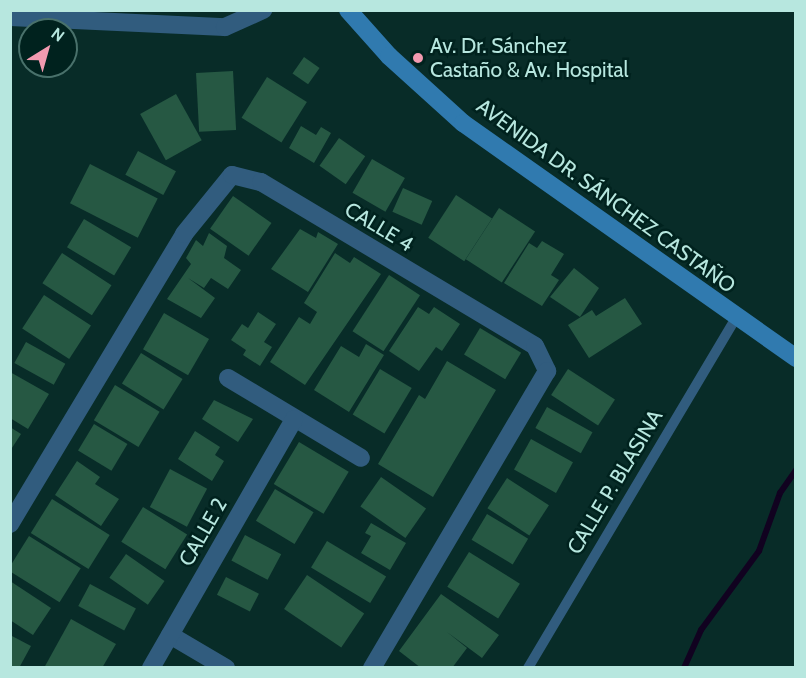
<!DOCTYPE html>
<html>
<head>
<meta charset="utf-8">
<style>
  body { margin:0 }
  #map { position:relative; width:806px; height:678px; overflow:hidden; background:#082c28; font-family:Cabin,sans-serif }
  div>[style] { position:absolute }
  [style*='--x'] { left:calc(var(--x)*1px); top:calc(var(--y)*1px); width:calc(var(--w)*1px); rotate:calc(var(--a)*1deg) }
  .stream>* { height:6px; margin:-3px; padding:0 3px; transform-origin:3px; border-radius:3px; background:#110220 }
  .building>* { inset:0; background:#265843; transform-origin:0 0 }
  .lane>* { height:10px; margin:-5px; padding:0 5px; transform-origin:5px; border-radius:5px; background:#315c7e }
  .street>* { height:18px; margin:-9px; padding:0 9px; transform-origin:9px; border-radius:9px; background:#315c7e }
  .secondary>* { height:18px; margin:-9px; padding:0 9px; transform-origin:9px; border-radius:9px; background:#307aaf }
  .dots>* { width:16px; height:16px; translate:-50% -50%; box-sizing:border-box; border:3px solid #00221e; border-radius:50% }
  span { translate:-50% -50%; white-space:nowrap; text-align:center; line-height:1.15; -webkit-text-stroke:5px #00221e; paint-order:stroke }
  .poi-label { font-size:21px; color:#b7e7df }
  .left { translate:0 -50%; text-align:left }
  .street-label { font-size:21px; color:#b7e7df }
  .frame { position:absolute; inset:0; border:12px solid #b7e7df; pointer-events:none }
  .north { position:absolute; left:18px; top:18px; width:60px; height:60px; box-sizing:border-box; background:#00221e; border:2px solid #49716b; border-radius:50%; rotate:37deg; font-size:16px; font-weight:700; line-height:24px; text-align:center; color:#b7e7df }
  .north::after { content:''; display:block; margin:auto; width:21px; height:27px; background:#f29ab0; clip-path:polygon(50% 0,100% 100%,50% 72%,0 100%) }
</style>
</head>
<body>
<div id="map">
  <div class="stream">
    <i style="--x:684;--y:668;--w:42;--a:-65.9"></i>
    <i style="--x:701;--y:630;--w:98;--a:-53.7"></i>
    <i style="--x:759;--y:551;--w:62;--a:-70.1"></i>
    <i style="--x:780;--y:493;--w:28;--a:-55"></i>
  </div>
  <div class="building">
    <i style="left:304px;top:57px;width:19px;height:20px;rotate:35deg"></i>
    <i style="left:233px;top:71px;width:59px;height:37px;rotate:87deg"></i>
    <i style="left:267px;top:77px;width:47px;height:48px;rotate:32deg"></i>
    <i style="left:176px;top:94px;width:53px;height:41px;rotate:61deg"></i>
    <i style="clip-path:polygon(301px 126px,316px 135px,321px 127px,331px 133px,314px 163px,289px 148px)"></i>
    <i style="left:339px;top:138px;width:32px;height:34px;rotate:35deg"></i>
    <i style="left:138px;top:151px;width:43px;height:27px;rotate:28deg"></i>
    <i style="left:372px;top:159px;width:38px;height:39px;rotate:30deg"></i>
    <i style="left:90px;top:164px;width:76px;height:44px;rotate:27deg"></i>
    <i style="left:403px;top:188px;width:32px;height:26px;rotate:24deg"></i>
    <i style="left:456px;top:195px;width:43px;height:51px;rotate:33deg"></i>
    <i style="left:233px;top:196px;width:47px;height:40px;rotate:35deg"></i>
    <i style="left:499px;top:208px;width:43px;height:61px;rotate:33deg"></i>
    <i style="left:84px;top:219px;width:55px;height:33px;rotate:31deg"></i>
    <i style="clip-path:polygon(300px 229px,316px 238px,318px 232px,338px 244px,308px 292px,271px 269px)"></i>
    <i style="clip-path:polygon(209px 233px,227px 246px,224px 258px,241px 270px,228px 289px,211px 278px,204px 288px,188px 278px,215px 298px,201px 318px,167px 299px,191px 264px,186px 258px,196px 240px,203px 246px)"></i>
    <i style="clip-path:polygon(542px 241px,564px 254px,551px 275px,559px 280px,542px 306px,504px 283px,529px 243px,537px 248px)"></i>
    <i style="left:62px;top:253px;width:59px;height:36px;rotate:33deg"></i>
    <i style="clip-path:polygon(335px 253px,350px 263px,354px 257px,381px 274px,305px 385px,270px 362px,299px 317px,310px 324px,317px 312px,304px 303px)"></i>
    <i style="clip-path:polygon(574px 268px,599px 288px,580px 317px,550px 297px)"></i>
    <i style="left:389px;top:275px;width:37px;height:67px;rotate:33deg"></i>
    <i style="left:44px;top:295px;width:56px;height:40px;rotate:33deg"></i>
    <i style="clip-path:polygon(625px 298px,642px 324px,589px 358px,568px 325px,592px 310px,596px 316px)"></i>
    <i style="clip-path:polygon(418px 307px,429px 314px,434px 307px,460px 324px,442px 351px,436px 347px,419px 371px,389px 351px)"></i>
    <i style="clip-path:polygon(258px 312px,276px 324px,264px 342px,272px 347px,260px 366px,243px 355px,246px 350px,231px 340px,242px 324px,248px 328px)"></i>
    <i style="left:164px;top:313px;width:52px;height:42px;rotate:30deg"></i>
    <i style="left:480px;top:328px;width:48px;height:31px;rotate:31deg"></i>
    <i style="left:26px;top:342px;width:45px;height:24px;rotate:29deg"></i>
    <i style="clip-path:polygon(366px 344px,384px 355px,349px 412px,314px 390px,341px 346px,359px 357px)"></i>
    <i style="left:141px;top:353px;width:49px;height:36px;rotate:32deg"></i>
    <i style="clip-path:polygon(447px 361px,496px 390px,433px 497px,378px 464px,419px 395px,425px 399px)"></i>
    <i style="left:380px;top:369px;width:37px;height:53px;rotate:31deg"></i>
    <i style="left:568px;top:369px;width:56px;height:31px;rotate:33deg"></i>
    <i style="clip-path:polygon(10px 372px,49px 394px,28px 429px,10px 418px)"></i>
    <i style="left:115px;top:385px;width:52px;height:41px;rotate:31deg"></i>
    <i style="clip-path:polygon(214px 400px,253px 419px,238px 442px,202px 419px)"></i>
    <i style="left:547px;top:407px;width:52px;height:24px;rotate:29deg"></i>
    <i style="left:94px;top:424px;width:39px;height:31px;rotate:31deg"></i>
    <i style="clip-path:polygon(10px 427px,21px 434px,10px 451px)"></i>
    <i style="clip-path:polygon(195px 431px,220px 447px,215px 455px,224px 461px,212px 481px,178px 459px)"></i>
    <i style="left:531px;top:439px;width:48px;height:35px;rotate:29deg"></i>
    <i style="left:299px;top:442px;width:58px;height:49px;rotate:31deg"></i>
    <i style="clip-path:polygon(77px 461px,100px 477px,95px 484px,119px 499px,101px 526px,55px 495px)"></i>
    <i style="left:170px;top:469px;width:42px;height:43px;rotate:28deg"></i>
    <i style="left:381px;top:477px;width:55px;height:36px;rotate:35deg"></i>
    <i style="left:507px;top:478px;width:50px;height:36px;rotate:33deg"></i>
    <i style="left:275px;top:489px;width:45px;height:37px;rotate:31deg"></i>
    <i style="left:52px;top:499px;width:68px;height:40px;rotate:32deg"></i>
    <i style="left:143px;top:507px;width:52px;height:41px;rotate:32deg"></i>
    <i style="left:487px;top:514px;width:48px;height:30px;rotate:31deg"></i>
    <i style="clip-path:polygon(371px 523px,406px 543px,390px 570px,361px 553px,371px 536px,365px 533px)"></i>
    <i style="left:245px;top:535px;width:41px;height:29px;rotate:28deg"></i>
    <i style="left:29px;top:536px;width:61px;height:40px;rotate:32deg"></i>
    <i style="left:327px;top:541px;width:69px;height:31px;rotate:31deg"></i>
    <i style="left:469px;top:552px;width:60px;height:41px;rotate:32deg"></i>
    <i style="left:126px;top:554px;width:47px;height:29px;rotate:35deg"></i>
    <i style="left:307px;top:575px;width:69px;height:41px;rotate:34deg"></i>
    <i style="left:226px;top:577px;width:37px;height:20px;rotate:27deg"></i>
    <i style="clip-path:polygon(10px 581px,51px 608px,33px 635px,10px 620px)"></i>
    <i style="left:90px;top:584px;width:52px;height:25px;rotate:28deg"></i>
    <i style="clip-path:polygon(441px 594px,499px 635px,482px 658px,447px 632px,467px 648px,452px 668px,421px 668px,399px 651px)"></i>
    <i style="clip-path:polygon(71px 619px,116px 644px,102px 668px,44px 668px)"></i>
    <i style="clip-path:polygon(10px 635px,31px 646px,19px 668px,10px 668px)"></i>
  </div>
  <div class="lane">
    <i style="--x:528;--y:668;--w:408;--a:-59.3"></i>
  </div>
  <div class="street">
    <i style="--x:10;--y:17;--w:215;--a:2.7"></i>
    <i style="--x:225;--y:27;--w:42;--a:-24.1"></i>
    <i style="--x:228;--y:378;--w:155;--a:31"></i>
    <i style="--x:10;--y:524;--w:338;--a:-59"></i>
    <i style="--x:184;--y:234;--w:76;--a:-50.9"></i>
    <i style="--x:232;--y:175;--w:30;--a:14"></i>
    <i style="--x:261;--y:182;--w:319;--a:30.9"></i>
    <i style="--x:535;--y:346;--w:28;--a:64"></i>
    <i style="--x:547;--y:371;--w:345;--a:120.5"></i>
    <i style="--x:170;--y:635;--w:65;--a:30.5"></i>
    <i style="--x:151;--y:668;--w:287;--a:-60.1"></i>
  </div>
  <div class="secondary">
    <i style="--x:348;--y:10;--w:62;--a:48.3"></i>
    <i style="--x:389;--y:56;--w:100;--a:42.2"></i>
    <i style="--x:463;--y:123;--w:408;--a:35.2"></i>
  </div>
  <div class="dots">
    <i style="left:418px;top:58px;background:#f29ab0"></i>
  </div>
  <div class="poi-label">
    <span class="left" style="left:430px;top:58px">Av. Dr. Sánchez<br>Castaño &amp; Av. Hospital</span>
  </div>
  <div class="street-label">
    <span style="left:606px;top:196px;rotate:36deg">AVENIDA DR. SÁNCHEZ CASTAÑO</span>
    <span style="left:379px;top:227px;rotate:31deg">CALLE 4</span>
    <span style="left:615px;top:482px;rotate:-59deg">CALLE P. BLASINA</span>
    <span style="left:203px;top:532px;rotate:-60deg">CALLE 2</span>
  </div>
  <div class="frame"></div>
  <div class="north">N</div>
</div>
</body>
</html>
